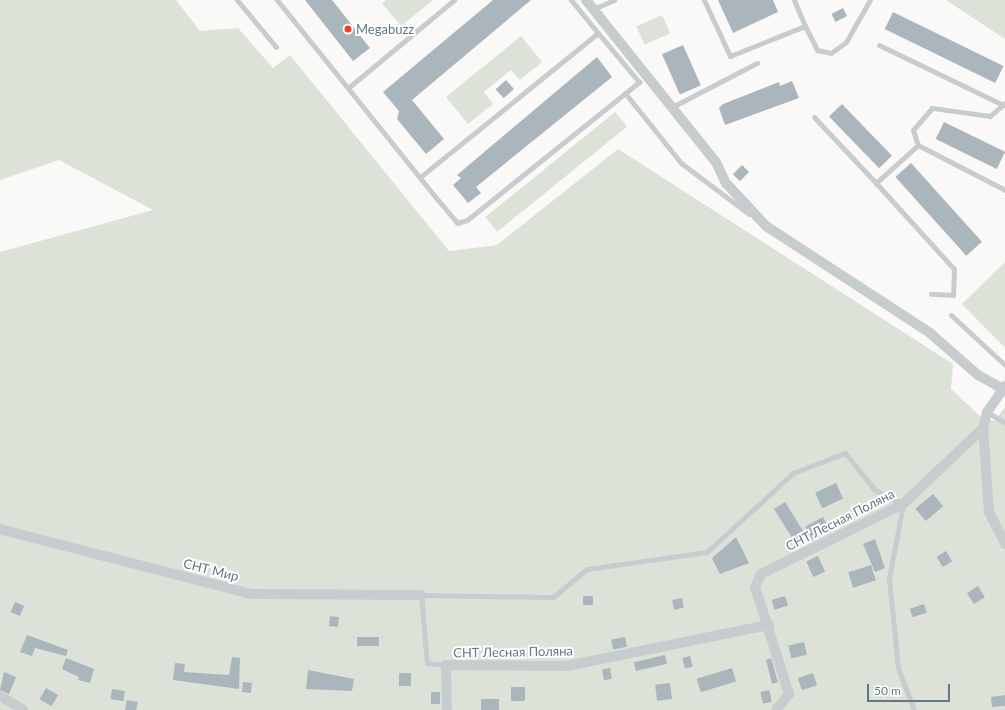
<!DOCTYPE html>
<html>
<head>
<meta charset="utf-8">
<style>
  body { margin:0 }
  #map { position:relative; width:1005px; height:710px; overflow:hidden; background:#faf9f7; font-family:Lato,sans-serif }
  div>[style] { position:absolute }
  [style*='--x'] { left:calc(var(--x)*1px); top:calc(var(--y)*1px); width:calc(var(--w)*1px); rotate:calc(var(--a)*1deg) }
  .green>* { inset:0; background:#dce2d8; transform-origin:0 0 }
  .building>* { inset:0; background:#abb6bc; transform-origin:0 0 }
  .service>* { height:5px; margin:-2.5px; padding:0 2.5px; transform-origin:2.5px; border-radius:2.5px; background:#c7cccf }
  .minor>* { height:10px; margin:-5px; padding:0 5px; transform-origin:5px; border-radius:5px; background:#c7cccf }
  .dots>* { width:11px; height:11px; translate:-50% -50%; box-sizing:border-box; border:2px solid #fff; border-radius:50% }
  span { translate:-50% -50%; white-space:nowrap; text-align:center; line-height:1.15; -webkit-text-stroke:4px #fff; paint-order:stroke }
  .poi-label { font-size:13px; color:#627885 }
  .left { translate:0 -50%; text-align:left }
  .street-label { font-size:13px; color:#627885 }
  .scale { position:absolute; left:867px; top:684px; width:83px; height:18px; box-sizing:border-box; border:2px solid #627885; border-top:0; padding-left:5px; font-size:12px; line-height:14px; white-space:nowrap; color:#627885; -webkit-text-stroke:3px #fff; paint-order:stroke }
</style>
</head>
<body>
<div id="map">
  <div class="green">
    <i style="clip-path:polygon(0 0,176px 0,200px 31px,238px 28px,273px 68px,290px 55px,449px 251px,497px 245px,618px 149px,953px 364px,951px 389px,980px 416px,994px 421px,1005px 407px,1005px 710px,0 710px,0 252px,153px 210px,59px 160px,0 180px)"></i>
    <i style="clip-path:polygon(386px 0,433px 0,401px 26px,382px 3px)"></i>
    <i style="clip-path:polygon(946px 0,1005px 0,1005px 39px)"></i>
    <i style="left:662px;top:15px;width:20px;height:28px;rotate:66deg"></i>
    <i style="clip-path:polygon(521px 36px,542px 62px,520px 80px,511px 70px,484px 92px,493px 104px,468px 124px,446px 97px)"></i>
    <i style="left:615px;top:112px;width:19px;height:167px;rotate:51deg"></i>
    <i style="clip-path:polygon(1005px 262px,1005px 346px,1004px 347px,962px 304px)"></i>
  </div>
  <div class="building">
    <i style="clip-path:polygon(305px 0,332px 0,370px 48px,353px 61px)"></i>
    <i style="clip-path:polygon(493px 0,531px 0,412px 100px,444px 139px,426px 154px,397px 119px,399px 111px,383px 92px)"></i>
    <i style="clip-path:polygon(718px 0,773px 0,778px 12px,733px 33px)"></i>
    <i style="left:843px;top:8px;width:9px;height:13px;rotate:63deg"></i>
    <i style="left:893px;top:12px;width:123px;height:19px;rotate:26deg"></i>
    <i style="left:683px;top:45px;width:44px;height:23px;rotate:66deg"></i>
    <i style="clip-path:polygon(597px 57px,612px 77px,476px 187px,481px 193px,468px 203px,453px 185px,461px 178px,457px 175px)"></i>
    <i style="left:506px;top:80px;width:12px;height:14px;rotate:48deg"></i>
    <i style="clip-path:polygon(792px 81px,799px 98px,725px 125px,719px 108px,723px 104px,779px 82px,780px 86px)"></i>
    <i style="left:842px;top:104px;width:72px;height:18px;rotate:46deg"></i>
    <i style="left:944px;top:122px;width:68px;height:19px;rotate:26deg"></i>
    <i style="left:911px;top:163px;width:106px;height:21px;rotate:48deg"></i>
    <i style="left:742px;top:165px;width:10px;height:13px;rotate:45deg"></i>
    <i style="left:836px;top:483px;width:17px;height:23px;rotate:65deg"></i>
    <i style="left:933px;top:494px;width:16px;height:23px;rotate:50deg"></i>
    <i style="left:785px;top:502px;width:40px;height:13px;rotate:58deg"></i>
    <i style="left:823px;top:517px;width:15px;height:20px;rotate:62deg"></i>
    <i style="clip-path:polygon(736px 537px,749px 563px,720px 574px,712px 558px)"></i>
    <i style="clip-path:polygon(875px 539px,885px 568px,875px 572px,863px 544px)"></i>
    <i style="left:946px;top:551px;width:12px;height:11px;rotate:59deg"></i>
    <i style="left:818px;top:556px;width:17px;height:13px;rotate:65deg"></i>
    <i style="left:871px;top:565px;width:16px;height:24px;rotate:72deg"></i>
    <i style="left:978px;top:586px;width:13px;height:13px;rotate:58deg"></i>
    <i style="left:583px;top:596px;width:10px;height:9px"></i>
    <i style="left:785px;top:596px;width:10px;height:14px;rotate:73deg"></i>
    <i style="left:682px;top:598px;width:10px;height:10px;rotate:79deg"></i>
    <i style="left:15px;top:602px;width:10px;height:11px;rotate:24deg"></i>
    <i style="left:924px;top:604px;width:9px;height:15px;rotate:72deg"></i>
    <i style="left:330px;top:616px;width:9px;height:10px;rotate:6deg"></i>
    <i style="clip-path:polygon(27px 635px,68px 650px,66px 656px,35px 648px,32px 656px,20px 652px)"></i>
    <i style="left:357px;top:637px;width:22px;height:9px"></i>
    <i style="left:625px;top:637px;width:10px;height:14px;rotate:79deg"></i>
    <i style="left:804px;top:642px;width:13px;height:16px;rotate:77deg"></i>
    <i style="left:665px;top:655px;width:9px;height:32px;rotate:77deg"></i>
    <i style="left:690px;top:656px;width:11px;height:8px;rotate:75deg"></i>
    <i style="clip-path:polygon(232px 657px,240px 658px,239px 689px,173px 680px,175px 663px,185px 664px,184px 672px,229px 675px)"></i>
    <i style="clip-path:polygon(66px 658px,94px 669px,90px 683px,78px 680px,79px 677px,62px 669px)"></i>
    <i style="clip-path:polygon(771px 658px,778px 682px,772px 684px,766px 660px)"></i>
    <i style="left:610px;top:668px;width:11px;height:8px;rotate:80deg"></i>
    <i style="left:732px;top:668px;width:14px;height:37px;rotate:73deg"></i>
    <i style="clip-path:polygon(308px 670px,354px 679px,352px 691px,306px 689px)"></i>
    <i style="clip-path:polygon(4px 672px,16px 677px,9px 694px,0 690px)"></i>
    <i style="left:399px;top:673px;width:12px;height:13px"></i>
    <i style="left:813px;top:673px;width:13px;height:16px;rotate:72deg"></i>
    <i style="left:243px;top:682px;width:9px;height:10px;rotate:6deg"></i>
    <i style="left:670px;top:683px;width:16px;height:15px;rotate:83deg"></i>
    <i style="left:511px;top:687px;width:14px;height:14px"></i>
    <i style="left:46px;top:688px;width:14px;height:13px;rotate:30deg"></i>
    <i style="left:112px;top:689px;width:13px;height:10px;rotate:9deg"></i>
    <i style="left:769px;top:690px;width:12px;height:9px;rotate:76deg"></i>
    <i style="left:431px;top:692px;width:9px;height:12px"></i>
    <i style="clip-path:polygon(1005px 695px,1005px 706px,992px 707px,991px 697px)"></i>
    <i style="left:481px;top:699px;width:18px;height:11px"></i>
    <i style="clip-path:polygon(127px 700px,138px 702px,136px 710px,125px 710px)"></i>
  </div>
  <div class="service">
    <i style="--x:237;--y:0;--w:61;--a:50.3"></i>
    <i style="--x:277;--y:0;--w:257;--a:51.2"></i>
    <i style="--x:438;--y:200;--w:30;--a:50"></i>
    <i style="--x:457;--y:223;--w:10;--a:-17"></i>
    <i style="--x:467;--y:220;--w:221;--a:-38.7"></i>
    <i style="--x:639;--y:82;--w:64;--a:-129.9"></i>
    <i style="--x:598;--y:33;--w:229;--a:141"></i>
    <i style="--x:571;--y:0;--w:43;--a:50.7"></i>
    <i style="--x:704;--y:0;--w:62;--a:65.1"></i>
    <i style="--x:730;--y:56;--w:81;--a:-21.8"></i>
    <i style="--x:805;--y:26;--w:27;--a:63"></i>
    <i style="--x:817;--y:50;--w:14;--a:12"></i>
    <i style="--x:831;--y:53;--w:19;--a:-36"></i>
    <i style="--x:846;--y:42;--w:48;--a:-60.3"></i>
    <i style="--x:794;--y:0;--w:28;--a:67"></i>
    <i style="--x:593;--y:9;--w:23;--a:-23"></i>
    <i style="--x:879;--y:45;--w:138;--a:25.8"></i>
    <i style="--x:348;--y:88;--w:138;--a:-39.7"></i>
    <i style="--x:625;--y:93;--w:90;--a:51.3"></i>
    <i style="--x:681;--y:163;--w:85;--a:36.9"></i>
    <i style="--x:1005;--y:103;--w:20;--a:139"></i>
    <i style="--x:990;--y:116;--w:59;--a:-172.1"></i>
    <i style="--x:932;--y:108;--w:29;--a:131"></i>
    <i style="--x:913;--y:130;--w:16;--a:72"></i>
    <i style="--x:918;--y:145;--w:98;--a:27.3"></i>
    <i style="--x:672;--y:107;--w:96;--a:-27.4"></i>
    <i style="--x:814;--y:117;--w:91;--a:46.8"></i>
    <i style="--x:918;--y:145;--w:57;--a:137.9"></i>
    <i style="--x:876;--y:183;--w:116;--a:47.8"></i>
    <i style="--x:954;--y:269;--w:26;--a:92"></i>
    <i style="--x:953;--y:295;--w:22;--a:-177"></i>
    <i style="--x:951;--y:315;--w:74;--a:42.8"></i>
    <i style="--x:987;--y:412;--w:21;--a:31"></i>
    <i style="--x:446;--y:665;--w:19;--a:-174"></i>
    <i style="--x:427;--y:663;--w:68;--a:-95"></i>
    <i style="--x:421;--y:595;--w:132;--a:0.9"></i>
    <i style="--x:553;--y:597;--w:44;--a:-39.5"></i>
    <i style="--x:587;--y:569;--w:121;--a:-8.1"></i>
    <i style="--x:707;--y:552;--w:117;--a:-42.6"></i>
    <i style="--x:793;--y:473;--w:56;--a:-21"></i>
    <i style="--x:845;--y:453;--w:48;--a:51"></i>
    <i style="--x:875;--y:490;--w:31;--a:27"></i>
    <i style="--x:903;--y:504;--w:76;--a:100.6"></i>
    <i style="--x:889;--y:579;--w:89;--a:84.2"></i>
    <i style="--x:898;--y:668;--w:45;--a:69.1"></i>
  </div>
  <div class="minor">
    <i style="--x:586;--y:0;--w:208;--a:51.3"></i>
    <i style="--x:716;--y:162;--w:23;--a:65"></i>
    <i style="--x:726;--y:183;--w:59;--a:47.1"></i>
    <i style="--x:766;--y:226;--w:196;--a:33.1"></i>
    <i style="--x:930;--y:333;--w:64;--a:41.2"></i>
    <i style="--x:978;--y:375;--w:29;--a:29"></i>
    <i style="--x:983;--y:428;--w:84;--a:85.9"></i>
    <i style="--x:989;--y:512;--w:36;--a:63"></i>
    <i style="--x:0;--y:529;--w:260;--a:14.5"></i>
    <i style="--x:252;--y:594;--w:169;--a:0.3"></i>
    <i style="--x:0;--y:696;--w:27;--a:31"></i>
    <i style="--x:447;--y:710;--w:45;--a:-91.3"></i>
    <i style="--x:446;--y:665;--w:121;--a:0.5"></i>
    <i style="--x:567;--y:666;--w:206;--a:-11.5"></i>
    <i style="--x:776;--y:710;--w:21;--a:-51"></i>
    <i style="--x:789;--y:694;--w:112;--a:-107.6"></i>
    <i style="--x:755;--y:587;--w:14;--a:-65"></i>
    <i style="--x:761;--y:574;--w:158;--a:-26.2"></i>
    <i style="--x:903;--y:504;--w:110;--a:-43.5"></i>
    <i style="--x:983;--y:428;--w:16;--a:-76"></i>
    <i style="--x:987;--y:412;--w:32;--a:-55"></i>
  </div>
  <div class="dots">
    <i style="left:348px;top:29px;background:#f43e1c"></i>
  </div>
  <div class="poi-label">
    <span class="left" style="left:356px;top:29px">Megabuzz</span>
  </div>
  <div class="street-label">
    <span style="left:840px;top:520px;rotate:-27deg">СНТ Лесная Поляна</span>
    <span style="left:211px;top:570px;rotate:14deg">СНТ Мир</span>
    <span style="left:513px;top:652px;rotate:-1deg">СНТ Лесная Поляна</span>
  </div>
  <div class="scale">50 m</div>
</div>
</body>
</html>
